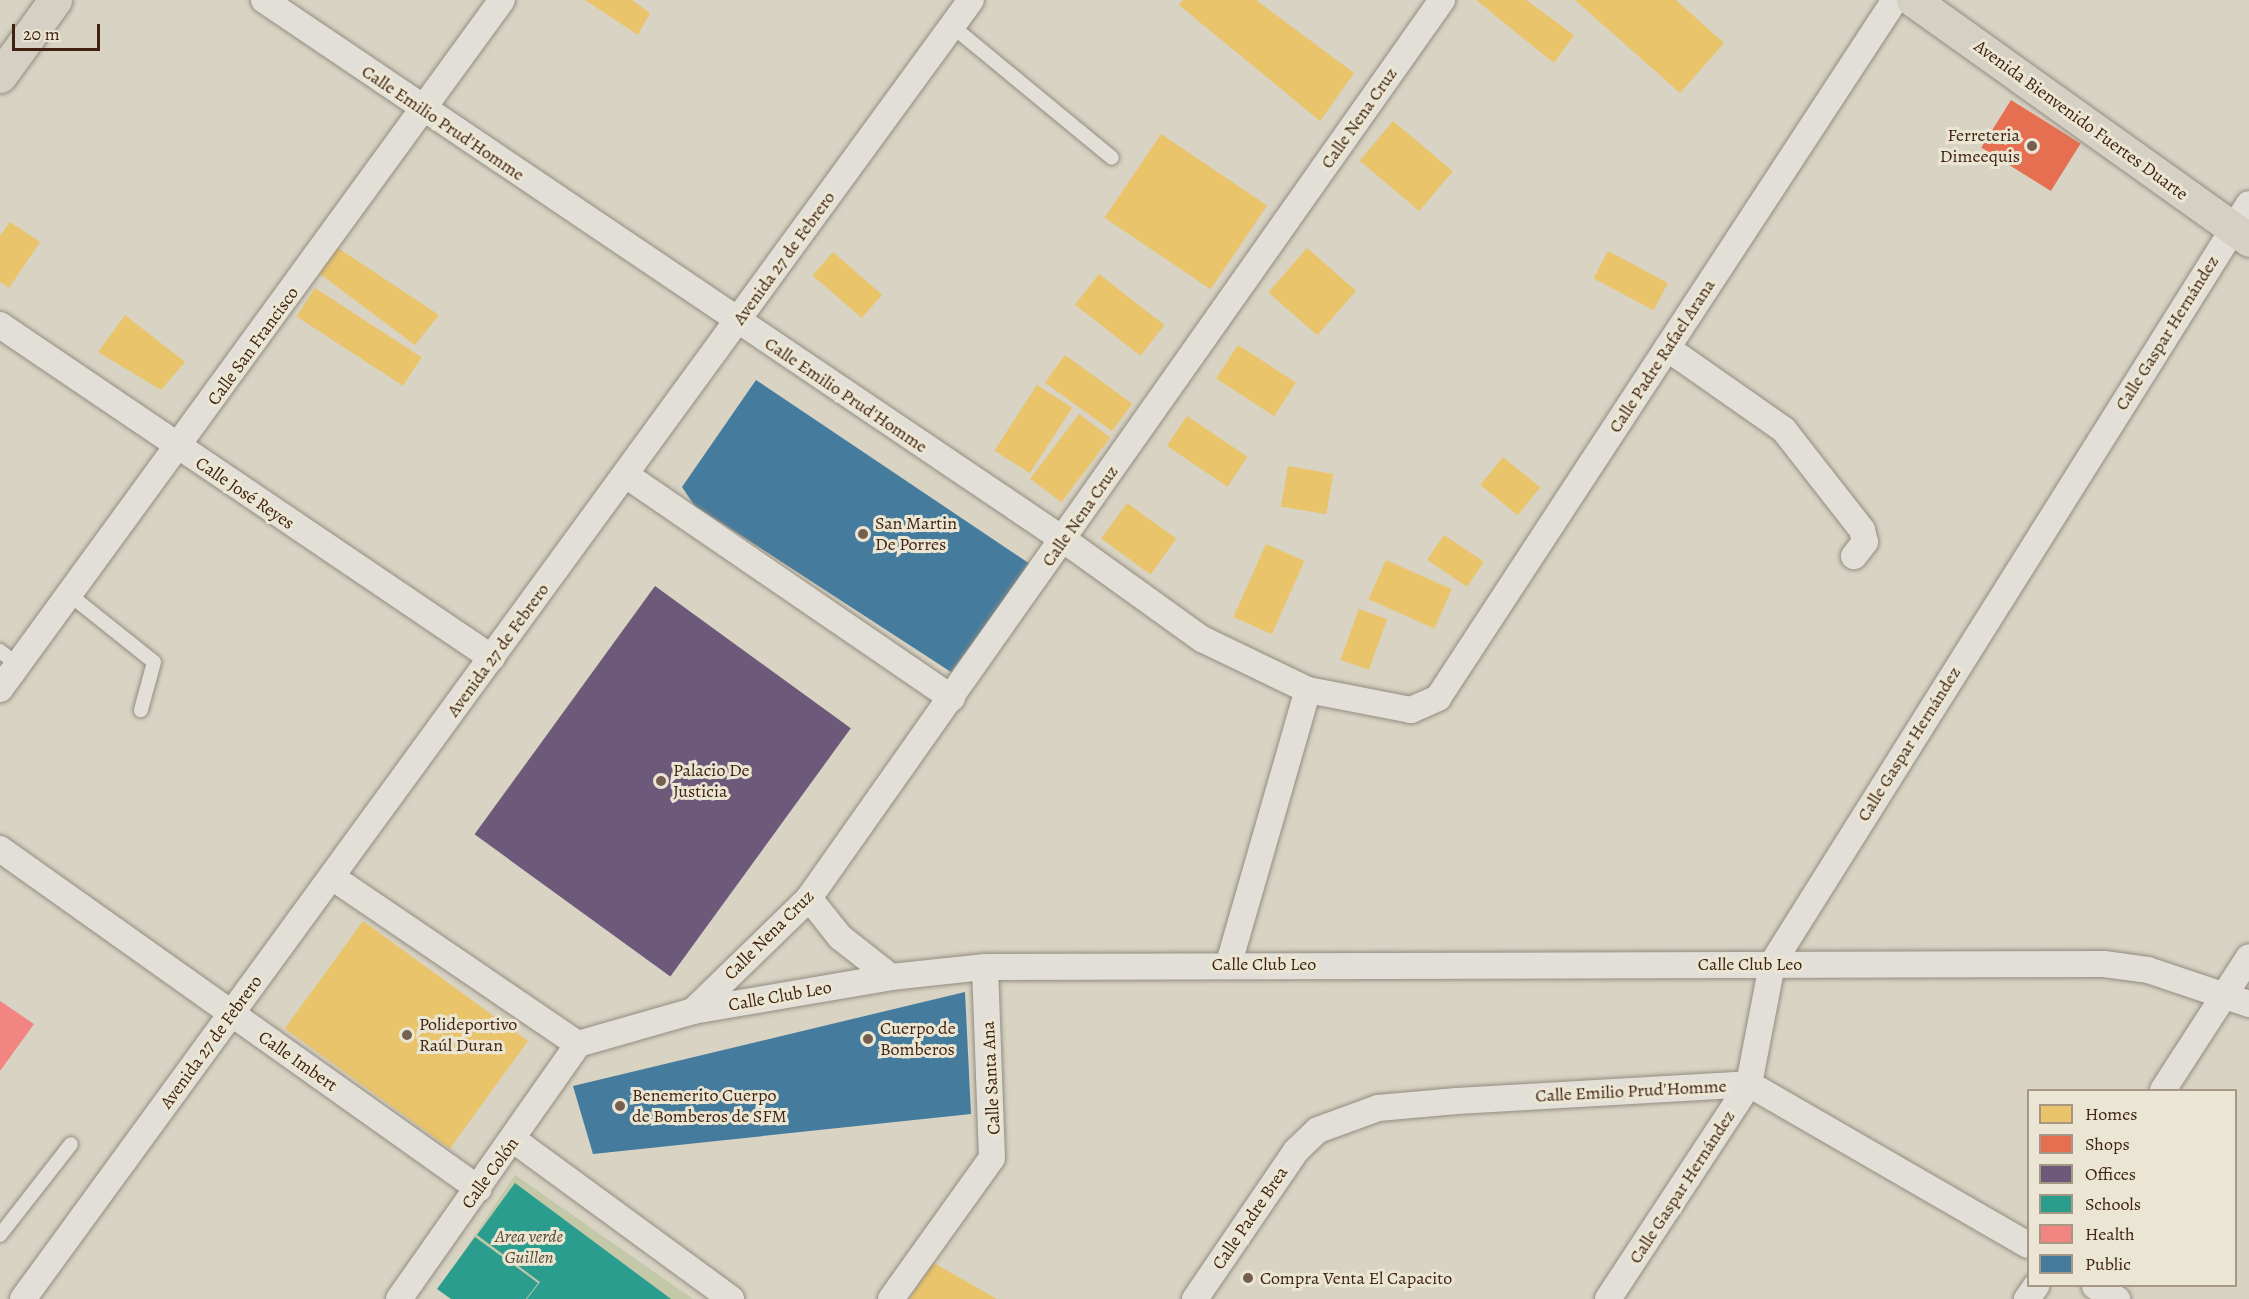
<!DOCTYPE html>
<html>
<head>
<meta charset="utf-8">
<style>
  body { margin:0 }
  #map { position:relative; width:2249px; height:1299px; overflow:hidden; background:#d8d3c3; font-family:Alegreya,serif }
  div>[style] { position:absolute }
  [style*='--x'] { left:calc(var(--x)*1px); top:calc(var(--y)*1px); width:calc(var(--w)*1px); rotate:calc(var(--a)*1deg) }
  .green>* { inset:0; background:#c2c8a8 }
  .homes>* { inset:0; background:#e9c46a; transform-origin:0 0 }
  .shops>* { inset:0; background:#e76f51; transform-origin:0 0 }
  .offices>* { inset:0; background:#6d597a; transform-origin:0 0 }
  .schools>* { inset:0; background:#2a9d8f }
  .health>* { inset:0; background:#f28482 }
  .public>* { inset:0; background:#457b9d }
  .roads { filter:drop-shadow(0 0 2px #938c80) drop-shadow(0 0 2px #938c80) }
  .lane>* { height:14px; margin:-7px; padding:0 7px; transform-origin:7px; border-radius:7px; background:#e1dfd7 }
  .street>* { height:26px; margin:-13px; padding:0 13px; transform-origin:13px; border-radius:13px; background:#e1dfd7 }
  .primary>* { height:33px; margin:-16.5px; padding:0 16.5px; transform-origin:16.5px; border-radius:16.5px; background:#d5d0c3 }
  .dots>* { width:16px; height:16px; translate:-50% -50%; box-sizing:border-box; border:3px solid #ebe6d3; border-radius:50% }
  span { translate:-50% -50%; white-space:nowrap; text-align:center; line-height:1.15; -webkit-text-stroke:6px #ebe6d3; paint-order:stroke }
  .street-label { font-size:18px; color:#402211 }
  .poi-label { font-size:18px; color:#402211 }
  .right { translate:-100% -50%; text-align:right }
  .left { translate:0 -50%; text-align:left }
  .park-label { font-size:18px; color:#5c4931; font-style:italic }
  .legend { position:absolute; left:2027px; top:1089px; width:210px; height:198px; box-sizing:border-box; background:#ebe6d3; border:2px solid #a79885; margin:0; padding:8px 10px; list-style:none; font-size:18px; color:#402211 }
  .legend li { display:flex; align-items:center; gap:12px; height:30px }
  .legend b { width:30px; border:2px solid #a79885 }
  .scale { position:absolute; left:12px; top:24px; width:88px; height:27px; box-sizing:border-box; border:3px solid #402211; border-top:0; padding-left:8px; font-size:18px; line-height:21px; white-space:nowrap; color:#402211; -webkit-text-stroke:4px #ebe6d3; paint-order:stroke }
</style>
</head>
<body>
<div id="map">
  <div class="green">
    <i style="clip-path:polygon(515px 1175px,693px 1299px,451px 1299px,438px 1290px)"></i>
  </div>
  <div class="homes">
    <i style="clip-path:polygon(585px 0,632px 0,650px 13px,638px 35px)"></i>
    <i style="clip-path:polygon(1183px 0,1256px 0,1354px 73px,1320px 121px,1179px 5px)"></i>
    <i style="clip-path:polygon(1476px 0,1526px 0,1574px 35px,1554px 63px)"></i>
    <i style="clip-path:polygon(1575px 0,1676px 0,1724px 43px,1680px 93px)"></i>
    <i style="left:1393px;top:121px;width:78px;height:52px;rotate:40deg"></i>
    <i style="left:1161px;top:134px;width:128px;height:101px;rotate:34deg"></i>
    <i style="clip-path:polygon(10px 222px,40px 242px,9px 288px,0 282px,0 236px)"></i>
    <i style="clip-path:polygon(335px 246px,439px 315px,415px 345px,316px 271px)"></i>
    <i style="left:1307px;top:248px;width:65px;height:59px;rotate:41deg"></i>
    <i style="left:1608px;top:251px;width:68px;height:31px;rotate:28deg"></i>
    <i style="left:833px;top:252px;width:65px;height:31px;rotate:41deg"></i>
    <i style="left:1099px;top:274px;width:83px;height:39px;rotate:38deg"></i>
    <i style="left:315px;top:288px;width:127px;height:34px;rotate:33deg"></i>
    <i style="clip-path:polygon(125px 315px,185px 362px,161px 390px,98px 352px)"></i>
    <i style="left:1238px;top:345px;width:69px;height:40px;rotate:33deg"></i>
    <i style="left:1065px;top:355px;width:83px;height:34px;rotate:36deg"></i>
    <i style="left:1037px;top:385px;width:42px;height:78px;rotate:33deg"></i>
    <i style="left:1079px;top:414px;width:39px;height:81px;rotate:37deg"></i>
    <i style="left:1187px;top:416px;width:73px;height:36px;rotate:34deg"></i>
    <i style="left:1503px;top:457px;width:48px;height:36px;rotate:39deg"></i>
    <i style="left:1288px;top:466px;width:46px;height:41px;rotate:10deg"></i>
    <i style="left:1127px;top:503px;width:61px;height:44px;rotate:36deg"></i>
    <i style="left:1444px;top:535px;width:48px;height:30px;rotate:34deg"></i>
    <i style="left:1266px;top:544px;width:42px;height:80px;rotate:24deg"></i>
    <i style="left:1386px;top:560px;width:72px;height:43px;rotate:24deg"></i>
    <i style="left:1359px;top:609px;width:30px;height:54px;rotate:20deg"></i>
    <i style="left:363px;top:921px;width:204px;height:133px;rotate:36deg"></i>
    <i style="clip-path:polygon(932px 1262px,997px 1299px,910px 1299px)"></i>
  </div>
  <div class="shops">
    <i style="left:2011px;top:100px;width:82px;height:56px;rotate:32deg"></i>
  </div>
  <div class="offices">
    <i style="left:655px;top:586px;width:242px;height:307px;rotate:36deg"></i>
  </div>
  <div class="schools">
    <i style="clip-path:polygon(515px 1183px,671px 1299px,527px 1299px,540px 1282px,477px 1235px)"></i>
    <i style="clip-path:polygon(475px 1237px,538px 1283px,526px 1299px,451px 1299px,437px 1289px)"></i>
  </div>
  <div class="health">
    <i style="clip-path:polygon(0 1001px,34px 1024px,0 1071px)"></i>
  </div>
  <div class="public">
    <i style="clip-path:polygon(756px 380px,1030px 564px,951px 672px,694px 505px,682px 487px)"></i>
    <i style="clip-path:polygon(965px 992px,971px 1114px,593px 1154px,573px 1086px)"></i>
  </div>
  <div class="roads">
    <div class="lane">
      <i style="--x:952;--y:26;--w:207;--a:39.5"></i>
      <i style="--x:70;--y:595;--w:107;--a:38.6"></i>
      <i style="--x:154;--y:662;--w:50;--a:105.2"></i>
      <i style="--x:0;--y:651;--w:23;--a:38"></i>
      <i style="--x:0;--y:1235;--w:115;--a:-52"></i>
    </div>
    <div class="street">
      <i style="--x:264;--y:0;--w:965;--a:34.02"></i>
      <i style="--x:1064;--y:540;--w:170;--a:35.7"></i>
      <i style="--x:1202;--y:639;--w:118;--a:25.7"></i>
      <i style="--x:1308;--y:690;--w:105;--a:11"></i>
      <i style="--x:1411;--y:710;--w:30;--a:-24"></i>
      <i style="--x:1438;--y:698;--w:834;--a:-56.79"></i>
      <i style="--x:0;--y:325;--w:594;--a:34.09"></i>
      <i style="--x:1667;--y:348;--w:143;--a:35"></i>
      <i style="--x:1784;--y:430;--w:127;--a:52"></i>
      <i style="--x:1862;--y:530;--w:12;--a:76"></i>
      <i style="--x:1865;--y:542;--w:18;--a:128"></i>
      <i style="--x:626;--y:475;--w:395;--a:34.4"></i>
      <i style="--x:0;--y:689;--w:852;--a:-53.92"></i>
      <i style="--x:0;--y:849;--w:587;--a:35.37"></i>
      <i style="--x:332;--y:877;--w:297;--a:34.2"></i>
      <i style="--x:809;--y:898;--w:50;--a:51.5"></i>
      <i style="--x:840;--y:937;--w:65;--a:38.1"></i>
      <i style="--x:1229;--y:963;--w:284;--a:-73.9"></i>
      <i style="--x:693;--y:1011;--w:162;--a:-44.2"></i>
      <i style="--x:809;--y:898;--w:1099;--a:-54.82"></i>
      <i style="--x:578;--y:1044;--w:120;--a:-16"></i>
      <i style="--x:693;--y:1011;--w:201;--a:-9.7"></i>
      <i style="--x:891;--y:977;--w:95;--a:-6.1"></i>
      <i style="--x:985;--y:967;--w:1119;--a:-0.15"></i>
      <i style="--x:2104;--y:964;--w:44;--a:7.8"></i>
      <i style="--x:2148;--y:970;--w:107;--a:18.6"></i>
      <i style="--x:2163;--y:1090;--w:158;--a:-57.1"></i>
      <i style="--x:514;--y:1140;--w:269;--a:36.2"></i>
      <i style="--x:2095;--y:1286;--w:26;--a:31"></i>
      <i style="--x:23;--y:1299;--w:1608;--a:-53.88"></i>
      <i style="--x:399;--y:1299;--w:312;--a:-54.9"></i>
      <i style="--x:891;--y:1299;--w:173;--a:-54.4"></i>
      <i style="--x:992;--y:1158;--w:191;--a:-92.1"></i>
      <i style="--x:1195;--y:1299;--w:179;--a:-55.7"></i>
      <i style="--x:1296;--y:1151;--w:30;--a:-44"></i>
      <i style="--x:1318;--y:1130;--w:64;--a:-20.1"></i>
      <i style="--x:1378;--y:1108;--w:79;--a:-5.1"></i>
      <i style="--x:1457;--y:1101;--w:292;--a:-3.3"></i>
      <i style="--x:1749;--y:1084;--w:322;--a:30"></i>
      <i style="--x:1608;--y:1299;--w:257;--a:-56.7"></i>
      <i style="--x:1749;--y:1084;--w:122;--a:-79.1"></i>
      <i style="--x:1772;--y:964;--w:897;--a:-57.89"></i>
      <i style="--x:2027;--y:1299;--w:16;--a:-55"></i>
    </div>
    <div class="primary">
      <i style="--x:1913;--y:0;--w:413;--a:35.5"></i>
      <i style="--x:0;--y:76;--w:94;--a:-54.1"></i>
    </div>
  </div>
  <div class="dots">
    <i style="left:2032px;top:146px;background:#75604f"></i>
    <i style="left:863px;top:534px;background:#75604f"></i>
    <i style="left:661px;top:781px;background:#75604f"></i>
    <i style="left:407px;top:1035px;background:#75604f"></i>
    <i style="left:868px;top:1039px;background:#75604f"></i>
    <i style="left:620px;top:1106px;background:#75604f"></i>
    <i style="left:1248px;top:1278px;background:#75604f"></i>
  </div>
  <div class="street-label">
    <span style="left:1359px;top:118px;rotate:-55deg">Calle Nena Cruz</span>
    <span style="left:2081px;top:120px;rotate:36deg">Avenida Bienvenido Fuertes Duarte</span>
    <span style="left:443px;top:123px;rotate:34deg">Calle Emilio Prud'Homme</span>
    <span style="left:784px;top:258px;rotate:-54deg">Avenida 27 de Febrero</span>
    <span style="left:2167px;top:333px;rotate:-58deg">Calle Gaspar Hernández</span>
    <span style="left:253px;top:346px;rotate:-54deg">Calle San Francisco</span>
    <span style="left:1662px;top:356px;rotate:-57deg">Calle Padre Rafael Arana</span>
    <span style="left:846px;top:395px;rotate:34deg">Calle Emilio Prud'Homme</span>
    <span style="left:245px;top:493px;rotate:34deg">Calle José Reyes</span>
    <span style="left:1080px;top:516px;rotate:-55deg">Calle Nena Cruz</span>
    <span style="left:498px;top:650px;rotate:-54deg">Avenida 27 de Febrero</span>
    <span style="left:1909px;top:744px;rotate:-58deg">Calle Gaspar Hernández</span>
    <span style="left:769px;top:935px;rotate:-45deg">Calle Nena Cruz</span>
    <span style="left:1264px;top:964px">Calle Club Leo</span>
    <span style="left:1750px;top:964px">Calle Club Leo</span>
    <span style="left:780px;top:996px;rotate:-10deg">Calle Club Leo</span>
    <span style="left:211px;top:1042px;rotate:-54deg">Avenida 27 de Febrero</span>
    <span style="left:298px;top:1061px;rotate:35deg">Calle Imbert</span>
    <span style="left:991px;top:1078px;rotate:-93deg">Calle Santa Ana</span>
    <span style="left:1631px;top:1091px;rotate:-3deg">Calle Emilio Prud'Homme</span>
    <span style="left:490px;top:1173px;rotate:-54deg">Calle Colón</span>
    <span style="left:1682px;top:1187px;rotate:-57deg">Calle Gaspar Hernández</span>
    <span style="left:1250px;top:1218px;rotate:-56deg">Calle Padre Brea</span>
  </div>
  <div class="poi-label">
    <span class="right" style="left:2020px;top:146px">Ferreteria<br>Dimeequis</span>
    <span class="left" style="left:875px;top:534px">San Martin<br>De Porres</span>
    <span class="left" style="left:673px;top:781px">Palacio De<br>Justicia</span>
    <span class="left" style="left:419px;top:1035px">Polideportivo<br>Raúl Duran</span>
    <span class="left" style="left:880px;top:1039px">Cuerpo de<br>Bomberos</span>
    <span class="left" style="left:632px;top:1106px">Benemerito Cuerpo<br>de Bomberos de SFM</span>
    <span class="left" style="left:1260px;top:1278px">Compra Venta El Capacito</span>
  </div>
  <div class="park-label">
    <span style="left:529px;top:1247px">Area verde<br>Guillen</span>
  </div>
  <ul class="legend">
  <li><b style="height:16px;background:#e9c46a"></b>Homes</li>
  <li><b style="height:16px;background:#e76f51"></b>Shops</li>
  <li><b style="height:16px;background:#6d597a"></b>Offices</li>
  <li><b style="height:16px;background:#2a9d8f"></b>Schools</li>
  <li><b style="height:16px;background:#f28482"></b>Health</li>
  <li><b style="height:16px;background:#457b9d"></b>Public</li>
  </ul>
  <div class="scale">20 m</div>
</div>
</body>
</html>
